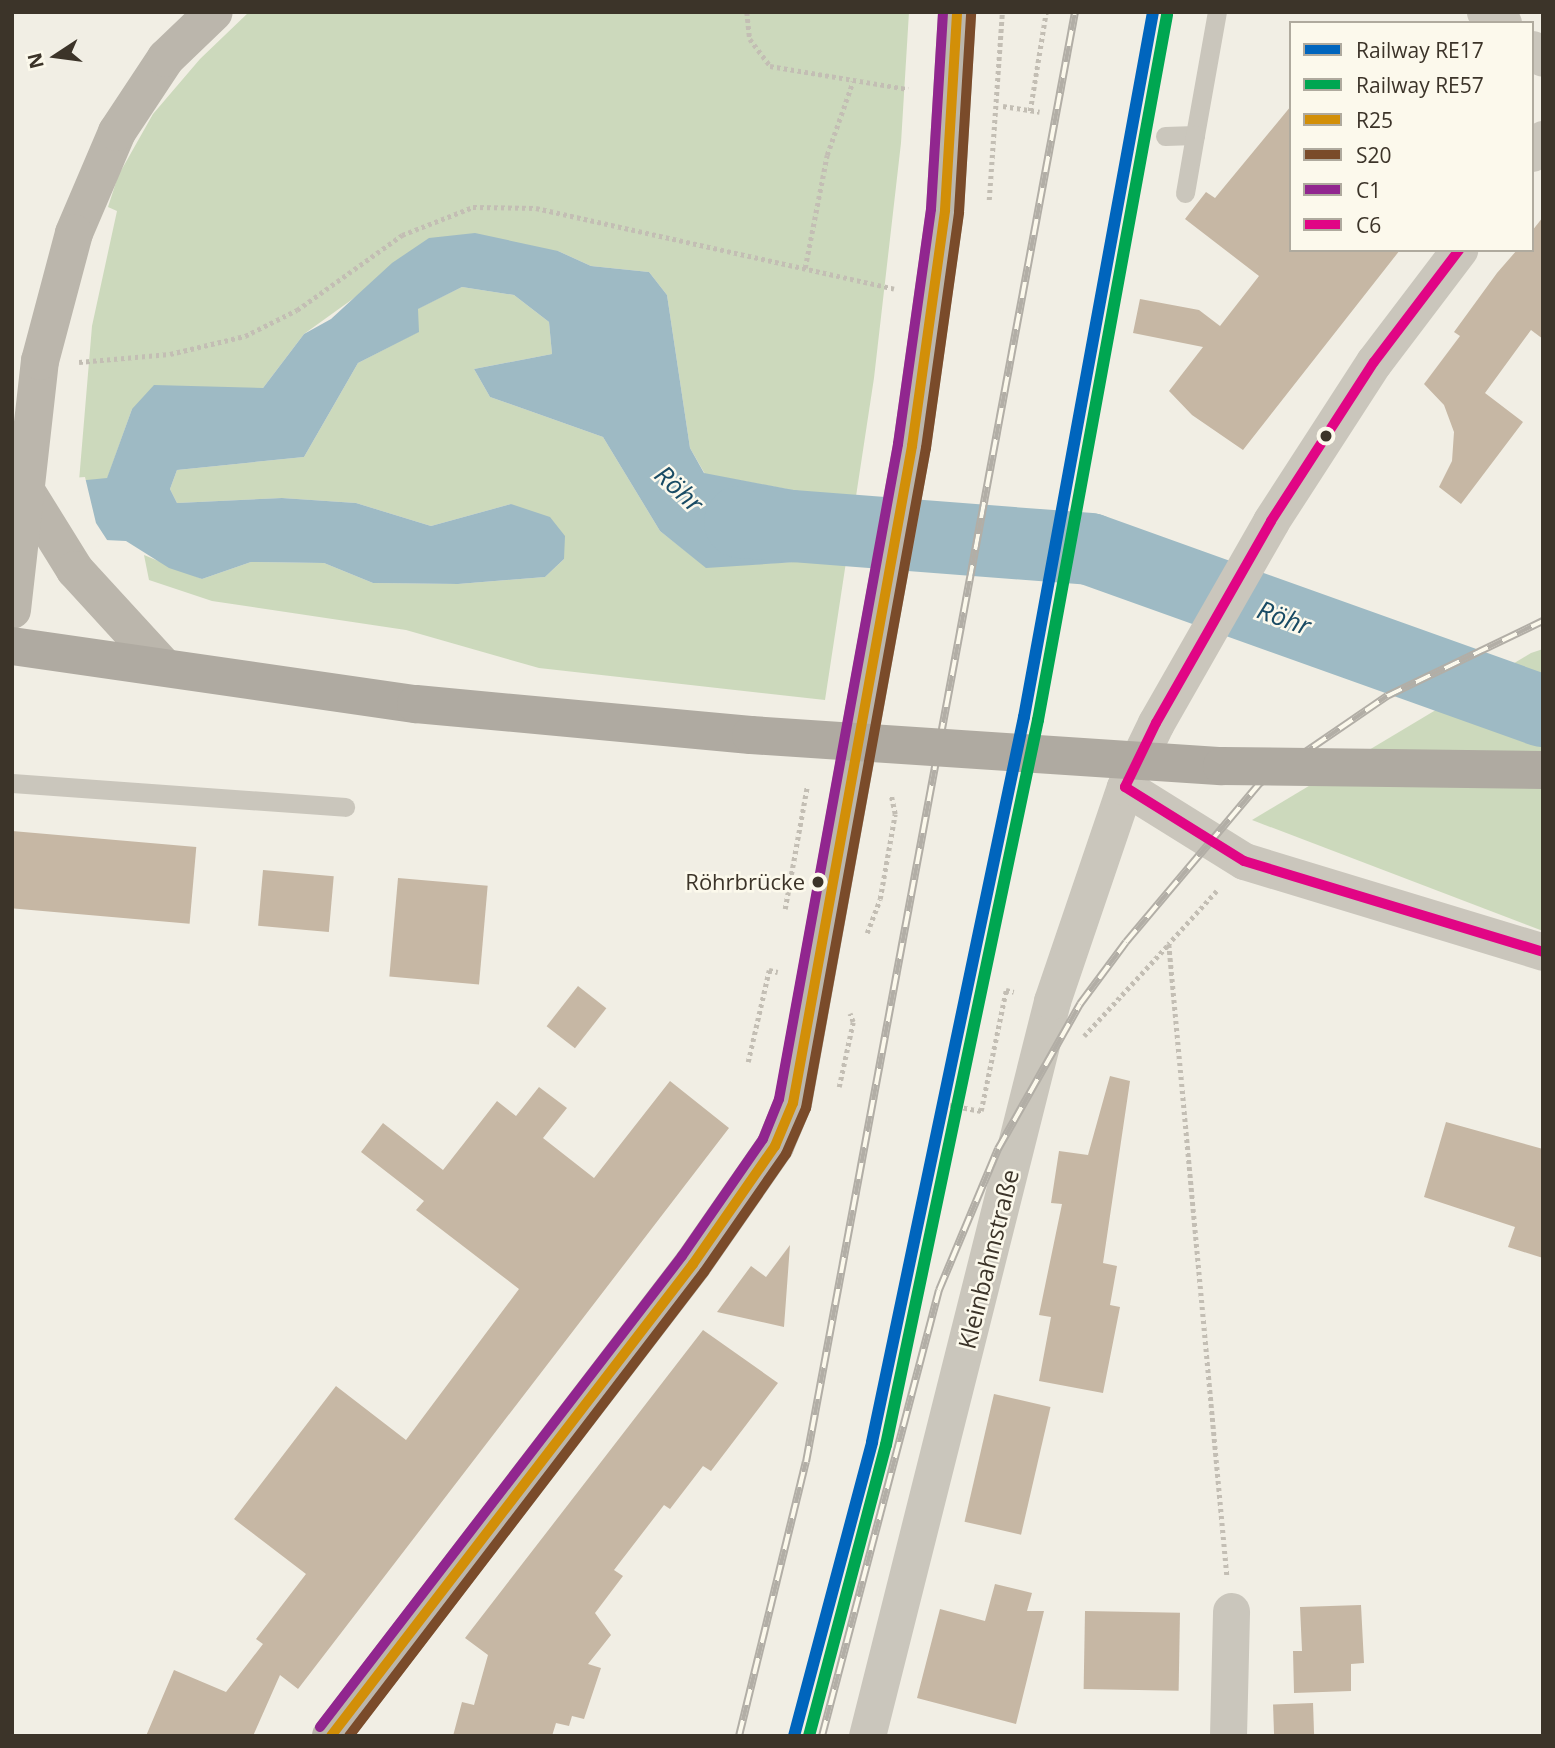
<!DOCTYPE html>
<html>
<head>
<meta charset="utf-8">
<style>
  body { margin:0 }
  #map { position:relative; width:1555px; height:1748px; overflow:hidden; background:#f1eee4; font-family:"Open Sans",sans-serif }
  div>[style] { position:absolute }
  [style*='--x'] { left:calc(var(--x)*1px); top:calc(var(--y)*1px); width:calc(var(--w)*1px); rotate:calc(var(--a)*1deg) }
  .green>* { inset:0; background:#ccd9bc }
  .water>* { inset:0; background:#9ebac4 }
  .pier>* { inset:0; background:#f1eee4 }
  .river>* { height:72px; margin:-36px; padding:0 36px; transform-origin:36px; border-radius:36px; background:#9ebac4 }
  .building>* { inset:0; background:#c6b7a4; transform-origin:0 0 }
  .path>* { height:4.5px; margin-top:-2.25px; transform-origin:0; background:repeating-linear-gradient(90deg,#c3beb4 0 3.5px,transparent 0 7px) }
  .lane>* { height:19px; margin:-9.5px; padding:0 9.5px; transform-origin:9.5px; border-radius:9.5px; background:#cac6bc }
  .street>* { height:37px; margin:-18.5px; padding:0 18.5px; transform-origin:18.5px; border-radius:18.5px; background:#cac6bc }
  .secondary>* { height:38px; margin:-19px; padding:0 19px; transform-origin:19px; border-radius:19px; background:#bbb6ac }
  .primary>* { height:38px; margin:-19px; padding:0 19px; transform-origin:19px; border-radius:19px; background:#afaaa1 }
  .rail>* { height:8px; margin-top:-4px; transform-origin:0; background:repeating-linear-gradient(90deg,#fcf9ec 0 16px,#b2aea6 0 32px); box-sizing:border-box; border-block:2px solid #b2aea6 }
  .secondary-bridge>* { height:38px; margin:-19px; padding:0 19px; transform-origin:19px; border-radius:19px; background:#bbb6ac }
  .primary-bridge>* { height:38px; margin:-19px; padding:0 19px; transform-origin:19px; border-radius:19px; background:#afaaa1 }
  .bus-1>* { height:10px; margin:-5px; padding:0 5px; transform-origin:5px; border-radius:5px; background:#d28f08 }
  .bus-2>* { height:10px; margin:-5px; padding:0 5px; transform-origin:5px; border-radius:5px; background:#7a4b2a }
  .bus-3>* { height:10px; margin:-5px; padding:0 5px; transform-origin:5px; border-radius:5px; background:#91268f }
  .bus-4>* { height:10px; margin:-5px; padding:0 5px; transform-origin:5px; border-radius:5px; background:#e10585 }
  .rail-1>* { height:12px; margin:-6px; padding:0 6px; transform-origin:6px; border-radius:6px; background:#0065bd }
  .rail-2>* { height:12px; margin:-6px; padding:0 6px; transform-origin:6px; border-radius:6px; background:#00a651 }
  .dots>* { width:19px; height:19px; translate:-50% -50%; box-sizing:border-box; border:4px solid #fcf9ec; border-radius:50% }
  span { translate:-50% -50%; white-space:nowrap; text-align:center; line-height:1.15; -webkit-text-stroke:5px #fcf9ec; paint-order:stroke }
  .bus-label { font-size:22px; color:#3c3429 }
  .right { translate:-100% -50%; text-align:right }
  .street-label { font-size:24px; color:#3c3429 }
  .water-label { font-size:26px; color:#194b64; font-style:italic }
  .frame { position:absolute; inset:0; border:14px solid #3c3429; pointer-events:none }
  .legend { position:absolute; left:1289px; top:21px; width:245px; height:231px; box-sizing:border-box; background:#fcf9ec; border:2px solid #afaa9e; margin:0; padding:9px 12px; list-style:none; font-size:21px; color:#3c3429 }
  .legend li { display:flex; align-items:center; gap:14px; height:35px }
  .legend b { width:35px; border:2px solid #afaa9e }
  .north { position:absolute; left:21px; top:21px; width:70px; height:70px; -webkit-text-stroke:5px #fcf9ec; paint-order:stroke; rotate:257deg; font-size:19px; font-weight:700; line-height:28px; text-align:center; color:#3c3429 }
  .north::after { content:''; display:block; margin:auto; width:24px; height:32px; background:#3c3429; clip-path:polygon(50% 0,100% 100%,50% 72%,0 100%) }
</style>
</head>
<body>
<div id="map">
  <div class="green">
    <i style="clip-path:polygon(249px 12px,909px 12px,901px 143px,874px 378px,825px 700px,539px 668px,406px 630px,212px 601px,149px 580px,144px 555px,202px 579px,251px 562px,324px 563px,373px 583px,458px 584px,545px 577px,564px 559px,511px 504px,431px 526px,356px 503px,282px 498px,177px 503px,170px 489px,177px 470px,304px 457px,358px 363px,418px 332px,417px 309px,462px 287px,514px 295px,549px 322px,552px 354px,474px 369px,490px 397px,603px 437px,660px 531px,706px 567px,829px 560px,846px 500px,705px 474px,690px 448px,667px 295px,649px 272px,591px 266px,558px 251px,361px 293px,304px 334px,263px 388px,223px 388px,132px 409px,107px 479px,79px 481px,92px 326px,117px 211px,108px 207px,118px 176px,153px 114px,200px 59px)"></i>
    <i style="clip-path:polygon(1543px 649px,1543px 931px,1252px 820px,1531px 653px)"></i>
  </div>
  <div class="water">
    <i style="clip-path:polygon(475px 233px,558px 251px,591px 266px,649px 272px,667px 295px,690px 448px,704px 473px,846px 500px,829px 560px,706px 568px,660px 531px,603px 437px,490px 397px,474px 369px,552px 354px,549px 322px,514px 295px,462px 287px,418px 309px,419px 332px,358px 363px,304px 457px,177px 470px,170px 489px,177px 503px,282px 498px,356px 503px,431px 526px,511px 504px,550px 517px,565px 536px,564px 559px,545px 577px,458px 584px,373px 583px,324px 563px,251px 562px,202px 579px,169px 568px,126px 541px,105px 540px,56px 483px,107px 478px,132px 409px,154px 385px,263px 388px,304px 334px,331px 319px,392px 263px,429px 238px)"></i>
  </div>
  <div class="pier">
    <i style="clip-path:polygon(12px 471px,56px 479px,85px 477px,96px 523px,109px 543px,46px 563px,12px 557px)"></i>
  </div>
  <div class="river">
    <i style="--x:740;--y:522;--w:351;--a:4.4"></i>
    <i style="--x:1090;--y:549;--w:481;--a:19.7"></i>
  </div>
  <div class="building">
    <i style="clip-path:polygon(1291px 106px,1291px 250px,1400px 250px,1243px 450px,1192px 415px,1169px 391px,1203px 347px,1133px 333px,1140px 299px,1199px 310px,1220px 326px,1259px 276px,1185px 219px,1206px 192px,1215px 198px)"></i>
    <i style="clip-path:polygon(1543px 217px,1543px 339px,1531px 330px,1485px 393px,1523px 422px,1461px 504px,1439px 487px,1452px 461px,1454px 432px,1444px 405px,1424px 384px,1460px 336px,1454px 332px,1497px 273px,1517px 250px,1532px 250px,1532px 231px)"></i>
    <i style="left:12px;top:831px;width:185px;height:77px;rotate:5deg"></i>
    <i style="left:263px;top:870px;width:71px;height:56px;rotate:5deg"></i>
    <i style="left:398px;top:878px;width:90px;height:99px;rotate:5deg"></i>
    <i style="left:578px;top:986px;width:36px;height:51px;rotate:38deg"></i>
    <i style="clip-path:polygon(1110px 1076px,1130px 1081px,1103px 1263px,1117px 1266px,1110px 1305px,1120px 1307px,1103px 1393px,1039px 1381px,1051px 1317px,1039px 1315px,1062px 1204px,1051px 1203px,1059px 1151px,1088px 1155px)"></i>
    <i style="clip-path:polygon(670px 1081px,729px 1128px,298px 1689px,280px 1675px,253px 1736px,146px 1736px,174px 1670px,226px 1692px,263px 1644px,256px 1639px,306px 1574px,234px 1519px,336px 1386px,406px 1440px,519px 1289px,416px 1210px,424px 1201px,361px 1152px,383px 1123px,443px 1170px,497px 1101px,516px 1116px,539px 1087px,567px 1108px,543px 1138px,594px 1178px)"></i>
    <i style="clip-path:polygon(1446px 1122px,1543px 1149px,1543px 1258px,1508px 1247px,1515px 1227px,1424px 1197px)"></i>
    <i style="clip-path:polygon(790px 1245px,784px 1327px,717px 1312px,751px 1266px,766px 1277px)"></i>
    <i style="clip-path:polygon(703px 1330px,778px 1383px,711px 1471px,703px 1466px,670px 1509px,664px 1505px,614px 1570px,623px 1576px,595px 1613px,611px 1635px,588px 1664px,601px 1668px,584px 1719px,572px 1716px,569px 1726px,556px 1723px,552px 1736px,453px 1736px,462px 1702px,474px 1705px,488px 1655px,465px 1638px)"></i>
    <i style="left:994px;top:1394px;width:58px;height:131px;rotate:13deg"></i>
    <i style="clip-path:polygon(995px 1584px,1032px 1593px,1027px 1611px,1044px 1611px,1016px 1724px,917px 1698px,940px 1609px,985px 1621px)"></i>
    <i style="clip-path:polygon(1361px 1605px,1364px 1663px,1351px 1664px,1351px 1691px,1294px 1693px,1293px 1651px,1302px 1651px,1300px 1607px)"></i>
    <i style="left:1085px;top:1611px;width:95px;height:78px;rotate:1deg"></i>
    <i style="left:1313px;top:1703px;width:33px;height:40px;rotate:88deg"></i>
  </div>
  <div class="path">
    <i style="--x:747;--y:12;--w:27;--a:84"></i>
    <i style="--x:750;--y:39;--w:34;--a:53"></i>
    <i style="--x:770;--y:66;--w:140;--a:9.5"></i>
    <i style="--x:1003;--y:106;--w:37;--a:9"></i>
    <i style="--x:1030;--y:111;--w:100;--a:-80.8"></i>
    <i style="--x:989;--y:200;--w:188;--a:-86"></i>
    <i style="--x:805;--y:268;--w:115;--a:-79"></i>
    <i style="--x:827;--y:155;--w:78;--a:-70.6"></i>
    <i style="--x:79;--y:362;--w:91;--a:-5"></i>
    <i style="--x:170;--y:354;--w:77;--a:-13.5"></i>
    <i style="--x:245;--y:336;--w:58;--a:-26.6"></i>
    <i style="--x:297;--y:310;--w:129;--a:-35.5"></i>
    <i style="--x:402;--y:235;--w:76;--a:-21.5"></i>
    <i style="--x:473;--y:207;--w:63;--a:0.9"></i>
    <i style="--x:536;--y:208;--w:367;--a:12.7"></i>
    <i style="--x:1217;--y:891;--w:72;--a:132.2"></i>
    <i style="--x:1169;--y:944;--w:634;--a:84.75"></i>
    <i style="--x:785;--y:909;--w:124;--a:-79.8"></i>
    <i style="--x:867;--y:933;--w:36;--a:-69"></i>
    <i style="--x:880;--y:899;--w:86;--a:-80"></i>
    <i style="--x:895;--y:814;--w:19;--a:-102"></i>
    <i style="--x:1084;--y:1036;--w:124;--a:-47.3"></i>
    <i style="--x:748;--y:1062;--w:94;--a:-77.1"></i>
    <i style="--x:769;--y:970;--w:9;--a:13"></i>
    <i style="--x:839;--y:1087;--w:66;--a:-77.8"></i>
    <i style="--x:853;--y:1022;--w:9;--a:-111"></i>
    <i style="--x:950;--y:1105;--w:32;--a:11"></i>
    <i style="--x:981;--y:1111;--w:124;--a:-78.3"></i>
    <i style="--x:1006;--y:990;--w:8;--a:14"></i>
  </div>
  <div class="lane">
    <i style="--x:1165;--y:136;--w:30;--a:-2"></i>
    <i style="--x:1195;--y:135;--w:125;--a:-79.9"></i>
    <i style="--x:1185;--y:193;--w:59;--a:-80.2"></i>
    <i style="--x:12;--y:783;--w:334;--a:4.1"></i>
  </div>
  <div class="street">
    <i style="--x:1485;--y:12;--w:21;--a:31"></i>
    <i style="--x:1532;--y:49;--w:14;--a:39"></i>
    <i style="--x:1532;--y:153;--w:18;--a:-52"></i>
    <i style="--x:1125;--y:787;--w:140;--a:31.9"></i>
    <i style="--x:1244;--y:861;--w:313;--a:16.9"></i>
    <i style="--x:867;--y:1736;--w:758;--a:-75.87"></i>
    <i style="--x:1052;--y:1001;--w:226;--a:-71.2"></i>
    <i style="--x:1125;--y:787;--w:71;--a:-64.2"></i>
    <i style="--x:1156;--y:723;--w:232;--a:-60.3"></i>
    <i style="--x:1271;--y:521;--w:189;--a:-57.1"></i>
    <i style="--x:1374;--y:362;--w:141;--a:-52.8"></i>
    <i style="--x:1228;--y:1736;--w:125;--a:-88.6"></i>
  </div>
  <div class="secondary">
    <i style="--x:74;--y:233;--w:110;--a:-66.9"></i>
    <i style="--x:117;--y:132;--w:89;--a:-56.5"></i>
    <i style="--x:166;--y:58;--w:66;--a:-43.8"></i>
    <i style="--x:26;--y:491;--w:93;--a:58.2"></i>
    <i style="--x:75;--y:570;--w:129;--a:47.5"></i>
    <i style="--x:12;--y:610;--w:251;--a:-83.6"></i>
    <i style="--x:331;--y:1736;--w:595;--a:-52.51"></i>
    <i style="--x:693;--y:1264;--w:144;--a:-55.2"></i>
    <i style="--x:775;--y:1146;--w:47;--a:-67.3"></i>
    <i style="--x:793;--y:1103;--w:668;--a:-79.73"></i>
    <i style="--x:912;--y:446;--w:238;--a:-82"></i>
    <i style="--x:945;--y:210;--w:198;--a:-86.5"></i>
  </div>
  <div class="primary">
    <i style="--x:12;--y:646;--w:408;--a:8.2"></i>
  </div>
  <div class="rail">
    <i style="--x:739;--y:1736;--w:282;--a:-76.3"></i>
    <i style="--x:806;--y:1462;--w:1475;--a:-79.49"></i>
    <i style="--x:822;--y:1736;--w:461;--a:-75.3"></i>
    <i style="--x:939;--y:1290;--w:153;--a:-67.3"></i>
    <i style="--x:998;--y:1149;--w:167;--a:-60.5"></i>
    <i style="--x:1080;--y:1004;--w:77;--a:-53.4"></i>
    <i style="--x:1126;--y:942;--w:208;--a:-49.9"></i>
    <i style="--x:1260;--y:783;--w:154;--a:-34.4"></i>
    <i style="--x:1387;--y:696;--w:173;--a:-25.7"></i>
  </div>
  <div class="secondary-bridge">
    <i style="--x:40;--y:361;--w:132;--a:-75.1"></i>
  </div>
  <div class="primary-bridge">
    <i style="--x:416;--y:704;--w:336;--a:5.3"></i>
    <i style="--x:751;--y:735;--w:472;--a:3.8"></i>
    <i style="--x:1222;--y:766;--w:321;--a:0.7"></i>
  </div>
  <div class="bus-1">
    <i style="--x:331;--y:1736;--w:595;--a:-52.51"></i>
    <i style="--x:693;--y:1264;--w:144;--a:-55.2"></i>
    <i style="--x:775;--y:1146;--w:47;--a:-67.3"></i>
    <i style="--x:793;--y:1103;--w:668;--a:-79.73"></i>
    <i style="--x:912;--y:446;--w:238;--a:-82"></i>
    <i style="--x:945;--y:210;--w:198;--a:-86.5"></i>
  </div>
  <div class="bus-2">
    <i style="--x:349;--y:1736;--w:584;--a:-52.58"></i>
    <i style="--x:704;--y:1272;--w:144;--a:-55.2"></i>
    <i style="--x:786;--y:1154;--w:50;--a:-66.5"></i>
    <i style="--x:806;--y:1108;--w:671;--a:-79.7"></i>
    <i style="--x:926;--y:448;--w:238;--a:-82"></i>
    <i style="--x:959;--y:212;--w:199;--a:-86.5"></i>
  </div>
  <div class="bus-3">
    <i style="--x:320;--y:1727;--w:594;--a:-52.45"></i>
    <i style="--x:682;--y:1256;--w:142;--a:-55.3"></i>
    <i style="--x:763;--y:1139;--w:43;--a:-68.2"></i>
    <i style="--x:779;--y:1099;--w:666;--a:-79.7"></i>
    <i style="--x:898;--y:444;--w:237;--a:-82"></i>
    <i style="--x:931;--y:209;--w:197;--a:-86.5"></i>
  </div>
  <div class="bus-4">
    <i style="--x:1125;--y:787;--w:71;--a:-64.2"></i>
    <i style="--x:1156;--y:723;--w:232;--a:-60.3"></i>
    <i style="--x:1271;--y:521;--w:189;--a:-57.1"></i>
    <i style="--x:1374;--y:362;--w:141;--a:-52.8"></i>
    <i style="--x:1125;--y:787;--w:140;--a:31.9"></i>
    <i style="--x:1244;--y:861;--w:313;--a:16.9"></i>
  </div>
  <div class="rail-1">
    <i style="--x:794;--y:1736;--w:304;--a:-75.1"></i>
    <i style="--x:872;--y:1442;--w:741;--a:-78.16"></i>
    <i style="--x:1024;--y:717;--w:717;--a:-79.63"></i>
  </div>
  <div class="rail-2">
    <i style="--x:809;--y:1736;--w:301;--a:-75.2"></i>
    <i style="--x:886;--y:1445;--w:741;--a:-78.16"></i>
    <i style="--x:1038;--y:720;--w:717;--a:-79.63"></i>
  </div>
  <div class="dots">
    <i style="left:1326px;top:436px;background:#3c3429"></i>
    <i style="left:818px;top:882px;background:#3c3429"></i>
  </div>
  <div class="bus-label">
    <span class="right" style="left:805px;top:882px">Röhrbrücke</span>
  </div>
  <div class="street-label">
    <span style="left:988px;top:1259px;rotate:-76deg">Kleinbahnstraße</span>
  </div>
  <div class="water-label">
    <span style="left:679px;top:489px;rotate:43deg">Röhr</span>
    <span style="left:1284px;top:618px;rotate:20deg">Röhr</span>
  </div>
  <div class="frame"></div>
  <ul class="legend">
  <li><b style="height:9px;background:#0065bd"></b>Railway RE17</li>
  <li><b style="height:9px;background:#00a651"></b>Railway RE57</li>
  <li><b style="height:9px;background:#d28f08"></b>R25</li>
  <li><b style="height:9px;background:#7a4b2a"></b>S20</li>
  <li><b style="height:9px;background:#91268f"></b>C1</li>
  <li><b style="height:9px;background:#e10585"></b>C6</li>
  </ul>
  <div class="north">N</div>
</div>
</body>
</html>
